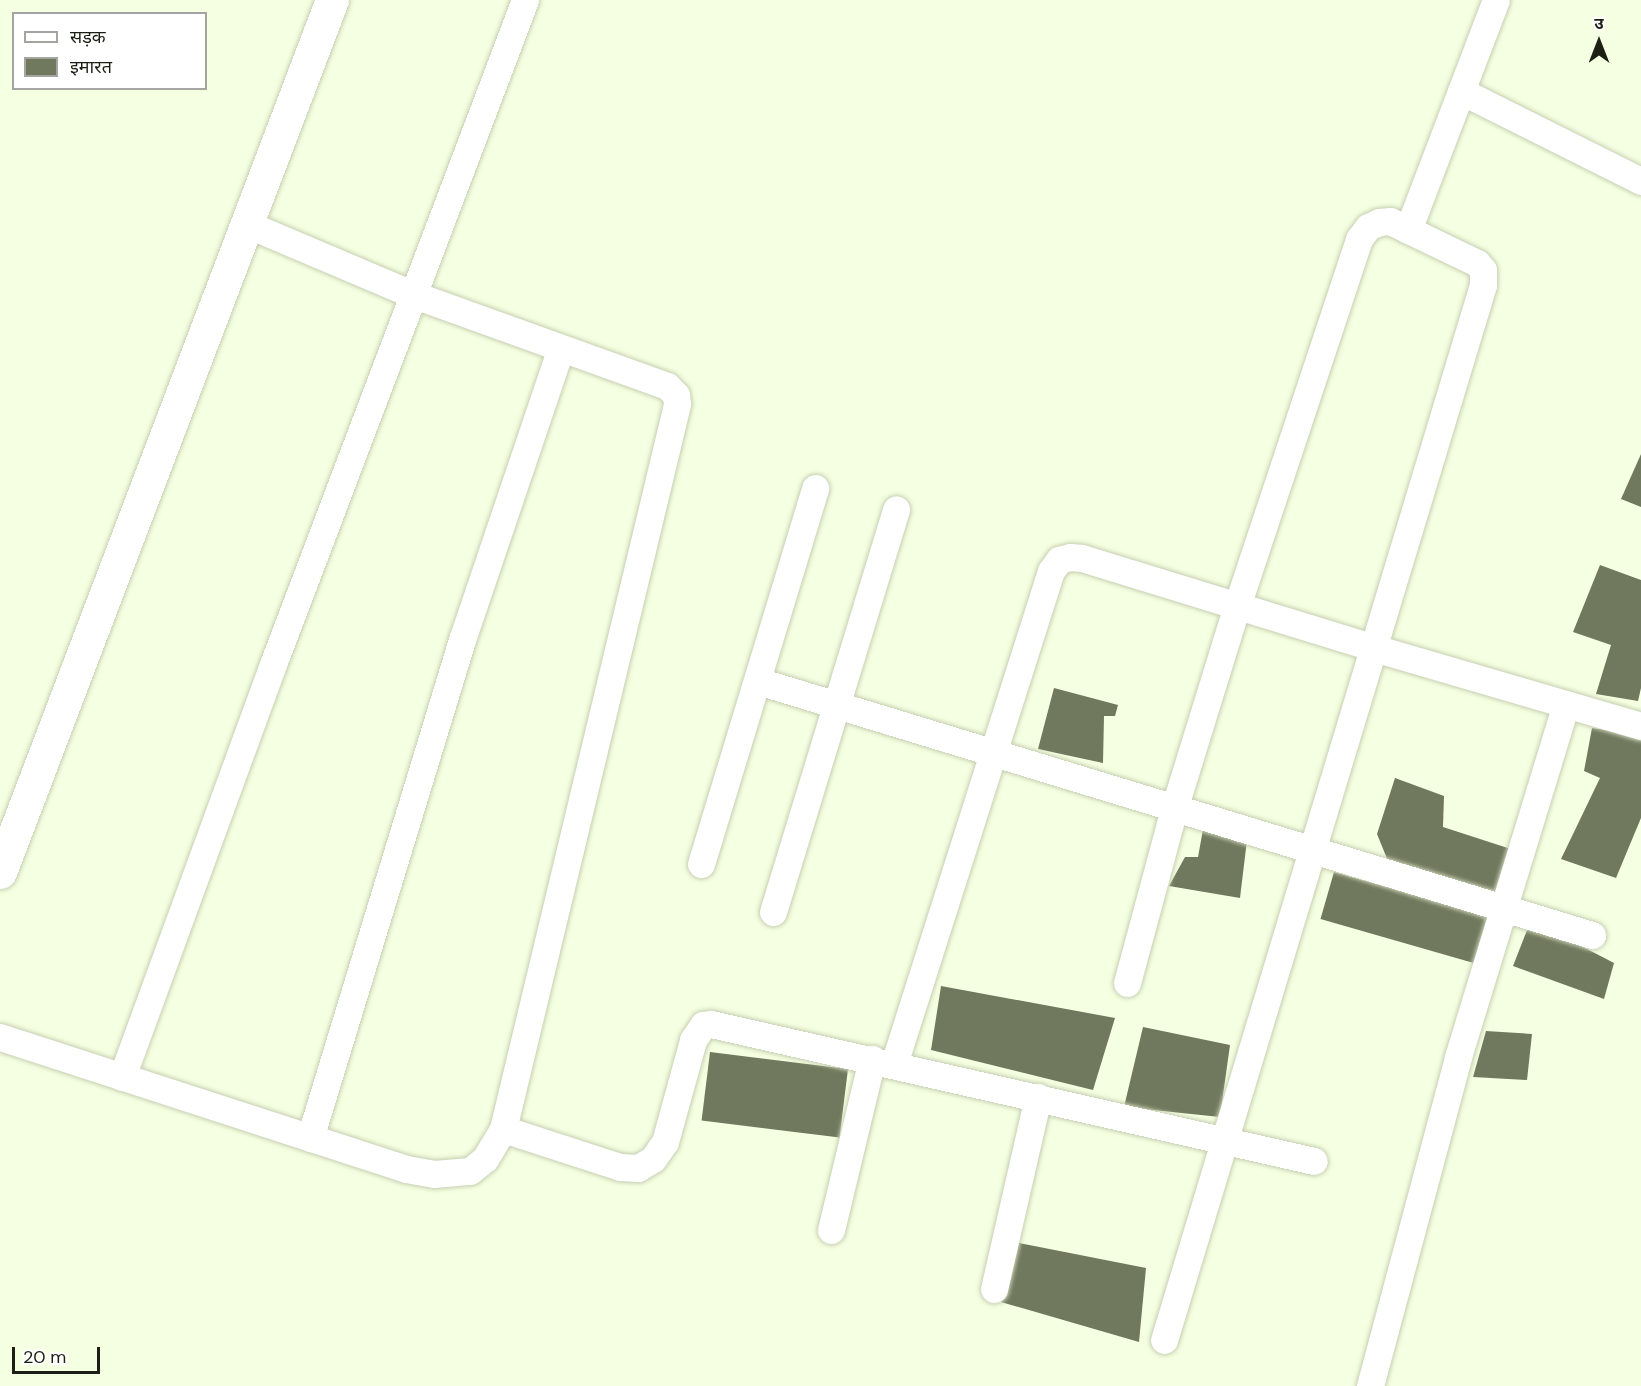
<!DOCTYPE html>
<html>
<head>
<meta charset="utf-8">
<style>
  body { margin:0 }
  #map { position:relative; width:1641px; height:1386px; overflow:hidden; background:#f5ffe1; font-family:"DM Sans","Noto Sans Devanagari",sans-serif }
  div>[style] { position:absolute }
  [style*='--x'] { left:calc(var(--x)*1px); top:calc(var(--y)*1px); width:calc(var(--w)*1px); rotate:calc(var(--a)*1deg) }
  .building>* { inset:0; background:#70785d; transform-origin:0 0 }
  .roads { filter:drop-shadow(0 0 2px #c6cfb2) drop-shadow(0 0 2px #c6cfb2) }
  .minor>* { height:27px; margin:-13.5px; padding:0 13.5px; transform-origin:13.5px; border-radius:13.5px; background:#fff }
  .tertiary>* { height:33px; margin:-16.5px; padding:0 16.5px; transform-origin:16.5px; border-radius:16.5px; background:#fff }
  span { translate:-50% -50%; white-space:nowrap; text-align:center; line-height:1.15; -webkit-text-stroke:4.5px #fff; paint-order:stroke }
  .legend { position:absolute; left:12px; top:12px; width:195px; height:78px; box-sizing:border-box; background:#fff; border:2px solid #a4a5a1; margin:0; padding:8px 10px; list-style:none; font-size:18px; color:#1c1f14 }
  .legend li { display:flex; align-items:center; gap:12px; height:30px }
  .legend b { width:30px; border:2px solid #a4a5a1 }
  .north { position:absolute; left:1569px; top:12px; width:60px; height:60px; -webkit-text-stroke:4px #fff; paint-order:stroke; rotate:0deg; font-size:16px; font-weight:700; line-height:24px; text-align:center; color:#1c1f14 }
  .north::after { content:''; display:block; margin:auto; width:21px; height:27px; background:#1c1f14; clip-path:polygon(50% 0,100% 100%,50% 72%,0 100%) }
  .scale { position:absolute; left:12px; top:1347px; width:88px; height:27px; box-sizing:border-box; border:3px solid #1c1f14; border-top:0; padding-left:8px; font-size:18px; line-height:21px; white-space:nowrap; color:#1c1f14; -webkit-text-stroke:4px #fff; paint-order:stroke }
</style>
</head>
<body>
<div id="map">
  <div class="building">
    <i style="clip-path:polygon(1641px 454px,1641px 507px,1621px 499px)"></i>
    <i style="clip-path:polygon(1600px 565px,1641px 580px,1641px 688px,1638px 701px,1596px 694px,1611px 645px,1573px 632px)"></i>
    <i style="clip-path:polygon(1054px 688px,1118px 705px,1115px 716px,1104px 716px,1103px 763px,1038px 749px)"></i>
    <i style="clip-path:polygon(1592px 728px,1641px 735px,1641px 818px,1616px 878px,1561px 859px,1600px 778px,1584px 771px)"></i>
    <i style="clip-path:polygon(1395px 778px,1444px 796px,1443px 827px,1520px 852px,1501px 900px,1390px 866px,1377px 834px)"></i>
    <i style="clip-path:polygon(1204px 824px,1247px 840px,1240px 898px,1169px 886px,1185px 857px,1198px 857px)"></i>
    <i style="left:1334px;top:872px;width:162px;height:49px;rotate:16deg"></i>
    <i style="clip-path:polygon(1531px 920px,1614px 963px,1604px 999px,1513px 966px)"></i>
    <i style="clip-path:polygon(941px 986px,1115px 1018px,1093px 1090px,931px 1050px)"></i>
    <i style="clip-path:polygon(1143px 1027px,1230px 1045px,1220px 1117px,1124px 1107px)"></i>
    <i style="clip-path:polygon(1486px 1031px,1532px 1034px,1527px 1080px,1473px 1077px)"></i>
    <i style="left:710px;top:1052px;width:139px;height:69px;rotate:7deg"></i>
    <i style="clip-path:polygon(1019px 1243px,1146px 1268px,1139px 1342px,1001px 1302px)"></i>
  </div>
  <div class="roads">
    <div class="minor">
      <i style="--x:1461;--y:91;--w:201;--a:26.6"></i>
      <i style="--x:1408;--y:230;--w:246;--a:-69.1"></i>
      <i style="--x:758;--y:681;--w:872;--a:16.94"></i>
      <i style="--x:701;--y:864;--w:393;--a:-73.1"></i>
      <i style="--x:773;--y:912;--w:421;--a:-73"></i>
      <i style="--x:1127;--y:983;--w:180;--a:-74.9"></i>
      <i style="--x:1174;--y:809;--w:213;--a:-72.8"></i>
      <i style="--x:1237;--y:606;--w:387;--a:-71.6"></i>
      <i style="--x:1359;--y:239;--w:15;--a:-53"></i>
      <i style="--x:1368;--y:227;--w:12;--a:-24"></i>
      <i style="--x:1379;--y:222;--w:11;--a:-5"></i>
      <i style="--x:1390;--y:221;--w:97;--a:25.8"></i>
      <i style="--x:1477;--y:263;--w:9;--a:49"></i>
      <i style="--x:1483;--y:270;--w:15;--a:90"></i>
      <i style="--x:1483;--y:285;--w:1102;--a:106.82"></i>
      <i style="--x:0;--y:1037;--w:427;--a:18"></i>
      <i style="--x:406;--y:1169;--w:28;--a:10"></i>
      <i style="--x:434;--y:1174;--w:36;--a:-5"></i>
      <i style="--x:470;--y:1171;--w:19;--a:-39"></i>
      <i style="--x:485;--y:1159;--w:35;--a:-59"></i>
      <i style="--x:503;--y:1129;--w:746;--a:-76.5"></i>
      <i style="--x:677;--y:404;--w:9;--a:-96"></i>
      <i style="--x:676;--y:395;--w:13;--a:-135"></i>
      <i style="--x:667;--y:386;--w:269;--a:-160.2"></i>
      <i style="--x:414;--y:295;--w:181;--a:-157"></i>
      <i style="--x:894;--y:1064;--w:517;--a:-72.34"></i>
      <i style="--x:1051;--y:571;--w:14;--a:-54"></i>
      <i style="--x:1059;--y:560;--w:11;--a:-15"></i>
      <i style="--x:1070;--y:557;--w:12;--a:5"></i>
      <i style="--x:1082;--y:558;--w:306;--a:17.1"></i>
      <i style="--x:1374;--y:648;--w:278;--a:16.3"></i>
      <i style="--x:122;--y:1077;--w:437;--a:-69.9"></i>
      <i style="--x:272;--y:667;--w:713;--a:-69.23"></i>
      <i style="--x:503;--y:1129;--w:123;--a:18"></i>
      <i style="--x:620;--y:1167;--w:18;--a:3"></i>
      <i style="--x:638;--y:1168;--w:17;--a:-31"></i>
      <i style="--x:653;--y:1159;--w:21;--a:-55"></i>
      <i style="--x:665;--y:1142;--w:106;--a:-74.6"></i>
      <i style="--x:693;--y:1040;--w:18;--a:-56"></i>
      <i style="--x:703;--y:1025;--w:8;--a:-7"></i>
      <i style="--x:711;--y:1024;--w:618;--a:12.8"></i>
      <i style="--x:310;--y:1138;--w:521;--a:-73.03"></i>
      <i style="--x:462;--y:640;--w:308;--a:-71.3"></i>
      <i style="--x:831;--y:1230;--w:176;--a:-76.5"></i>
      <i style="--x:994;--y:1289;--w:197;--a:-77.1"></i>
      <i style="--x:1370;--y:1386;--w:341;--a:-75"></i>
      <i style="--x:1458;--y:1057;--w:369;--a:-73"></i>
    </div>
    <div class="tertiary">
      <i style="--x:0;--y:872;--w:933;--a:-69.16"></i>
    </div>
  </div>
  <ul class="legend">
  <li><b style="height:8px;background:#fff"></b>सड़क</li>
  <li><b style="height:16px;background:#70785d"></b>इमारत</li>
  </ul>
  <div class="north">उ</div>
  <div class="scale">20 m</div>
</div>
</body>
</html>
